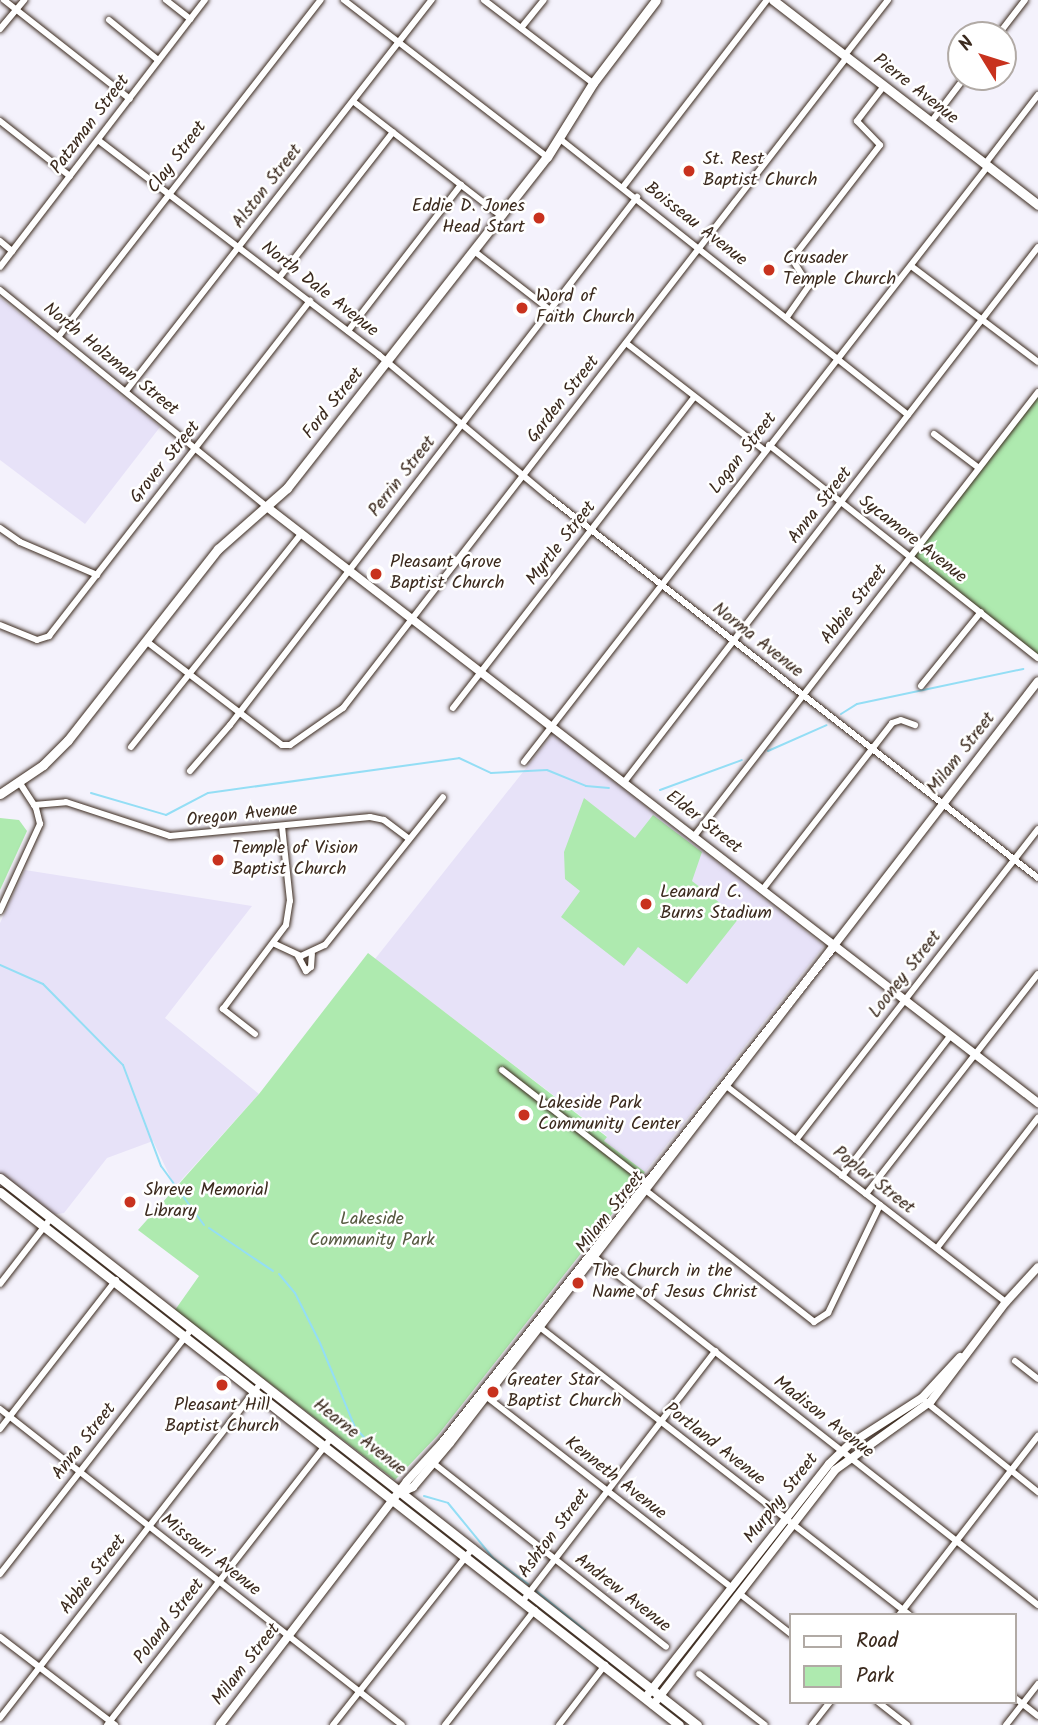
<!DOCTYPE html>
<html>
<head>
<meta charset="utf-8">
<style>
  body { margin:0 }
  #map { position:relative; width:1038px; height:1725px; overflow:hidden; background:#f4f2fc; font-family:Kalam,sans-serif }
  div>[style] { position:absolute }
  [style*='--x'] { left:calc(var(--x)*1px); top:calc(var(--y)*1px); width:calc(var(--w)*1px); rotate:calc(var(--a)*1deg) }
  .built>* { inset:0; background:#e7e2f8 }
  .green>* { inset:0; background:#aeeaaf }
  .stream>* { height:2px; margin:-1px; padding:0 1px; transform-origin:1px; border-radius:1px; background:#94def5 }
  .roads { filter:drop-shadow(0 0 2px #3b2a1e) drop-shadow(0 0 2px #3b2a1e) }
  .minor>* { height:6px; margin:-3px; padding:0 3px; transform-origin:3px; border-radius:3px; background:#fff }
  .tertiary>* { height:8px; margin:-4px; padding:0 4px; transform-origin:4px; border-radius:4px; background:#fff }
  .secondary>* { height:9px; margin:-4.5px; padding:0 4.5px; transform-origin:4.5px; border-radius:4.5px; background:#fff }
  .dots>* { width:19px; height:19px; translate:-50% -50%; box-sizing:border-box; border:4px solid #fff; border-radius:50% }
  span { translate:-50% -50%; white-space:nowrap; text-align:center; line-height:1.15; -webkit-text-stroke:5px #fff; paint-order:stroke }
  .street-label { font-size:18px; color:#3b2a1e }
  .poi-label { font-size:18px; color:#3b2a1e }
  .left { translate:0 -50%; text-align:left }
  .right { translate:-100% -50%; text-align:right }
  .park-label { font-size:18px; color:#585a42 }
  .legend { position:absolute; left:789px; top:1613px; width:228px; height:91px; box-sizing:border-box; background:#fff; border:2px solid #b1aaa5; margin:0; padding:9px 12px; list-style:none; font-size:21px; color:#3b2a1e }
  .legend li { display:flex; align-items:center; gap:14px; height:35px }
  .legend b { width:35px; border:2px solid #b1aaa5 }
  .north { position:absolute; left:947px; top:21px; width:70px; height:70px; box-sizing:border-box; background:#fff; border:2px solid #b1aaa5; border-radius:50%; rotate:308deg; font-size:19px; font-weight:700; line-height:28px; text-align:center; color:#3b2a1e }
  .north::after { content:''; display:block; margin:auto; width:24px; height:32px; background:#c8321e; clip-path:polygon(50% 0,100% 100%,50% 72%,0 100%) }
</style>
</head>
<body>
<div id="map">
  <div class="built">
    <i style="clip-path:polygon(0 298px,160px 427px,85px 524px,0 460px)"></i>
    <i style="clip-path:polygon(553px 734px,824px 946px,645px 1172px,604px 1141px,607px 1136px,375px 959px)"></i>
    <i style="clip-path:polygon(25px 870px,252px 906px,165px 1018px,259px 1094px,175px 1187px,153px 1141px,107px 1158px,64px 1213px,52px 1215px,0 1175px,0 923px)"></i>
  </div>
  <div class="green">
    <i style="clip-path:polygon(1038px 392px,1038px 658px,910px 557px)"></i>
    <i style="clip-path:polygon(584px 798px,635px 838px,653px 815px,702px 852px,692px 881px,739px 918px,687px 984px,638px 947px,624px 966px,561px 917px,580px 891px,565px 879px,564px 852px)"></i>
    <i style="clip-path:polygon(0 818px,19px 820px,27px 831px,0 890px)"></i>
    <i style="clip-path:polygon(368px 953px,607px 1137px,604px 1141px,645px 1172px,438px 1435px,395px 1480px,175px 1310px,199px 1276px,138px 1230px,259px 1094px)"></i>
  </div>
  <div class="stream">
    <i style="--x:841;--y:714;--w:19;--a:-32"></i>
    <i style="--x:857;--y:704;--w:170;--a:-11.9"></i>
    <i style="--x:768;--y:751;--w:64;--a:-23.8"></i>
    <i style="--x:660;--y:790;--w:87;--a:-20.1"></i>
    <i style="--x:91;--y:793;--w:78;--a:16.3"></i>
    <i style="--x:166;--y:815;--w:47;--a:-27.6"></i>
    <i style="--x:208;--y:793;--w:253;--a:-7.9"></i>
    <i style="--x:459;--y:758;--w:35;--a:25"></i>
    <i style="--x:491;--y:773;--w:56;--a:-3.1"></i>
    <i style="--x:547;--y:770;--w:42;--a:22.3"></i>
    <i style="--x:586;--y:786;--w:23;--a:5"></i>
    <i style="--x:0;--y:965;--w:47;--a:23.8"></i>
    <i style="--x:43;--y:984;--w:114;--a:45.4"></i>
    <i style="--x:123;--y:1065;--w:108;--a:69.4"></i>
    <i style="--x:161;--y:1166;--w:73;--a:53.9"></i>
    <i style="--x:209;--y:1228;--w:77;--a:33.9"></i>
    <i style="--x:279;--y:1274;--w:25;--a:50"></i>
    <i style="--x:295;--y:1293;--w:56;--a:63.4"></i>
    <i style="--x:320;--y:1343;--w:91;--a:67.4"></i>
    <i style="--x:355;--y:1427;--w:57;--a:49.3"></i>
    <i style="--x:424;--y:1496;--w:25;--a:16"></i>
    <i style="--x:448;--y:1503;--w:71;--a:50.7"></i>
    <i style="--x:493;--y:1558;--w:44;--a:36.6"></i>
    <i style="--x:535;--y:1590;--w:65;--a:38.8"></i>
  </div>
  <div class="roads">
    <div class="minor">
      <i style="--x:4;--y:0;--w:160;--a:38.2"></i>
      <i style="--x:166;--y:0;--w:31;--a:38"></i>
      <i style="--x:344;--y:0;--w:257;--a:37.7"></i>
      <i style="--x:484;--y:0;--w:137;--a:37.3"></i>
      <i style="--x:109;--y:20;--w:63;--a:39.2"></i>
      <i style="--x:521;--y:28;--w:36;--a:-51"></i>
      <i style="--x:0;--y:29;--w:38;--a:-50"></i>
      <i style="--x:998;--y:35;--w:44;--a:-52.4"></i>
      <i style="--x:845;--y:55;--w:70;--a:-52"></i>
      <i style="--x:354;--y:102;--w:186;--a:37.8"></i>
      <i style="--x:0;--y:121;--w:89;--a:38.2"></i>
      <i style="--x:931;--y:122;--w:56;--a:-52.9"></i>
      <i style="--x:560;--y:139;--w:444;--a:38.4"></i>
      <i style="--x:98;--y:140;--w:354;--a:37.4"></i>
      <i style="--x:379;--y:355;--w:222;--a:39.9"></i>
      <i style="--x:549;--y:497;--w:620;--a:37.92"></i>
      <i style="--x:985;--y:164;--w:87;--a:-52.5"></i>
      <i style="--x:623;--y:187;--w:236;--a:-52.4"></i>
      <i style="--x:0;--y:241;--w:16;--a:40"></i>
      <i style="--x:474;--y:251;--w:96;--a:37.8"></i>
      <i style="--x:911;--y:266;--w:159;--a:37.1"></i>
      <i style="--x:0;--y:267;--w:337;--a:-52.5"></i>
      <i style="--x:279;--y:278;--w:185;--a:-52"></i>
      <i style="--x:0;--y:290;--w:344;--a:39.1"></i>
      <i style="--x:787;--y:317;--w:38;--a:-55"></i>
      <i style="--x:809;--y:286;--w:32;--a:-122"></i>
      <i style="--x:792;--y:259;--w:144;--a:-52.3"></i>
      <i style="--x:880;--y:145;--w:33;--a:-134"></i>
      <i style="--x:857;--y:121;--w:44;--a:-52.4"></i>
      <i style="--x:348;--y:331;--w:185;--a:-52.3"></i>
      <i style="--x:59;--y:336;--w:426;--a:-52.1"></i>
      <i style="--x:626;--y:343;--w:176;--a:37.8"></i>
      <i style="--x:126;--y:391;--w:497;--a:-52"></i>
      <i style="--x:934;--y:434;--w:56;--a:37.1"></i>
      <i style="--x:769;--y:445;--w:343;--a:38.4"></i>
      <i style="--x:0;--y:528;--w:24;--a:35"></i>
      <i style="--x:20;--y:542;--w:84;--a:23.2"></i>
      <i style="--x:0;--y:625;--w:40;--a:22"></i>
      <i style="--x:37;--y:640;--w:13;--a:-18"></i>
      <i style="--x:49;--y:636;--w:425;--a:-52.1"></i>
      <i style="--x:146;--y:641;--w:171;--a:37.4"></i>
      <i style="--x:282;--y:745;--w:8;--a:0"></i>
      <i style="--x:290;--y:745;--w:65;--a:-34.9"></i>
      <i style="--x:343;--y:708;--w:823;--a:-52.25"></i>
      <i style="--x:921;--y:686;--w:95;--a:-51"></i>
      <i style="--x:453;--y:708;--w:393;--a:-52.2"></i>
      <i style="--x:131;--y:747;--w:273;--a:-51.4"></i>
      <i style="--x:524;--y:762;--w:755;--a:-52.1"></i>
      <i style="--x:190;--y:771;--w:61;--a:-49"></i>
      <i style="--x:230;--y:725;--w:667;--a:-52.37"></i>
      <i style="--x:625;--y:781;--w:675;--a:-52.28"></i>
      <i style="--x:34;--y:805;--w:32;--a:-5"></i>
      <i style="--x:66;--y:802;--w:109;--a:18.1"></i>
      <i style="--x:170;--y:836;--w:201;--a:-5.4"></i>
      <i style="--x:370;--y:817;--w:14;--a:12"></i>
      <i style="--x:384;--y:820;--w:31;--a:37"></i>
      <i style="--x:695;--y:835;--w:560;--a:-52.25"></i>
      <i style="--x:763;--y:889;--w:210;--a:-52.1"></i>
      <i style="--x:892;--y:723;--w:9;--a:-18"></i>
      <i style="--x:901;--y:720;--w:15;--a:20"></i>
      <i style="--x:0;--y:911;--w:96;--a:-65.3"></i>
      <i style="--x:40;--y:824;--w:16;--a:-104"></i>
      <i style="--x:36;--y:808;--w:31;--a:-123"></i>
      <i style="--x:275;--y:944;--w:29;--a:25"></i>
      <i style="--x:301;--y:956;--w:26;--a:-25"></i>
      <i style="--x:325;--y:945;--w:189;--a:-51.4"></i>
      <i style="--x:298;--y:956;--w:17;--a:62"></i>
      <i style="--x:306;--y:971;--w:6;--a:-39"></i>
      <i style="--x:311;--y:967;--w:13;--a:-86"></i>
      <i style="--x:255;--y:1034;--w:41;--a:-142"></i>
      <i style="--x:223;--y:1009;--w:105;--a:-53.1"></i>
      <i style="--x:286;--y:925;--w:24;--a:-81"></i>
      <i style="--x:290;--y:901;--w:75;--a:-96.1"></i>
      <i style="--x:502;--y:1070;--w:182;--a:37.9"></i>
      <i style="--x:725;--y:1085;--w:355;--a:37.7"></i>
      <i style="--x:796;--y:1140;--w:394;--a:-52.1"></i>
      <i style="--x:842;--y:1176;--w:178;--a:-52.3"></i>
      <i style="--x:644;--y:1189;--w:216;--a:38"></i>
      <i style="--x:814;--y:1322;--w:17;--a:-33"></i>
      <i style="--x:828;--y:1313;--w:120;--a:-64.3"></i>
      <i style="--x:866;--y:1194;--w:279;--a:-52"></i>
      <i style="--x:937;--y:1248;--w:165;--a:-52.2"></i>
      <i style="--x:592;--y:1255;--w:567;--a:38.12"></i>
      <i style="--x:0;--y:1284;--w:83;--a:-52.3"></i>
      <i style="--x:537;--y:1325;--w:472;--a:37.9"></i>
      <i style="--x:1015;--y:1361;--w:29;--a:38"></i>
      <i style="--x:483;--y:1394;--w:316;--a:37.9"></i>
      <i style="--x:926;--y:1402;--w:144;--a:38.8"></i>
      <i style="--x:0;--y:1409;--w:511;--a:38.17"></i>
      <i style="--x:0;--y:1429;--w:189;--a:-52.1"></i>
      <i style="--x:432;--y:1462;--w:298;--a:38.3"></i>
      <i style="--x:0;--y:1574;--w:312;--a:-52"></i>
      <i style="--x:740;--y:1594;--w:65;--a:38.1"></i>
      <i style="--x:522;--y:1602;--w:317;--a:-52.4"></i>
      <i style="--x:899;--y:1615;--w:227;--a:-52.2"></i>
      <i style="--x:0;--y:1637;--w:145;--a:37.4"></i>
      <i style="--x:699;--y:1674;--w:83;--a:37.7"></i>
      <i style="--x:1015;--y:1698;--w:29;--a:38"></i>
      <i style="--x:878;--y:1702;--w:37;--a:38"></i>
      <i style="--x:0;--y:1718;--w:426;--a:-52.1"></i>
      <i style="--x:107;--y:1725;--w:365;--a:-52"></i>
      <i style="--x:333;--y:1725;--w:226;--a:-51.7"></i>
      <i style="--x:445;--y:1725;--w:146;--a:-52"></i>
      <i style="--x:559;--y:1725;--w:76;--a:-52.5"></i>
      <i style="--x:812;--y:1725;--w:29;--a:-52"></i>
      <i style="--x:1006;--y:1725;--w:52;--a:-52"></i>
    </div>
    <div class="tertiary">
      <i style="--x:267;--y:507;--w:975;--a:37.7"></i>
      <i style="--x:402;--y:1492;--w:12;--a:-24"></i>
      <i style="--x:413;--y:1487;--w:57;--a:-49.9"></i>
      <i style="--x:450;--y:1443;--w:962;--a:-52.34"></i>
      <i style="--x:645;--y:1698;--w:298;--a:-51.8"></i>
      <i style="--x:829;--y:1464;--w:29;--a:-44"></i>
      <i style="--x:850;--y:1444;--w:85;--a:-32.6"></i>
      <i style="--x:922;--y:1398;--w:56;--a:-47.2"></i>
      <i style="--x:653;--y:1705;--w:297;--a:-52.2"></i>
      <i style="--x:835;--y:1470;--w:118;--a:-35.7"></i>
      <i style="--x:931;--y:1401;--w:124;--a:-52.9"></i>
      <i style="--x:1006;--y:1302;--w:47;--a:-47.6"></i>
      <i style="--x:220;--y:1725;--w:307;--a:-52.5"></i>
      <i style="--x:407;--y:1481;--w:52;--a:-47.4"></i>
      <i style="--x:442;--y:1443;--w:634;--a:-51.72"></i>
    </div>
    <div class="secondary">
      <i style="--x:773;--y:0;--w:335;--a:37.7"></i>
      <i style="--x:0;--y:794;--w:52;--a:-34"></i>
      <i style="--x:43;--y:765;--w:35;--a:-45"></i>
      <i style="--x:68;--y:740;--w:243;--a:-51.9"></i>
      <i style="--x:218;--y:549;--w:92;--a:-41.5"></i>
      <i style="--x:287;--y:488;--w:421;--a:-51.9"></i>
      <i style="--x:547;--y:157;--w:87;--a:-58.1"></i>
      <i style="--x:593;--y:83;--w:104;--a:-52.8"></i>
      <i style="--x:0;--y:1178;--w:886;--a:38.12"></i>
      <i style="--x:0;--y:1192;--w:863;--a:38.13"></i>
    </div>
  </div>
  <div class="dots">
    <i style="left:689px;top:171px;background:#c8321e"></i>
    <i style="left:539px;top:218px;background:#c8321e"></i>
    <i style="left:769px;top:270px;background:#c8321e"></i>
    <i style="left:522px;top:308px;background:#c8321e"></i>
    <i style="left:376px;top:574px;background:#c8321e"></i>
    <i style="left:218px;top:860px;background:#c8321e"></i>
    <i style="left:646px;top:904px;background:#c8321e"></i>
    <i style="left:524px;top:1115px;background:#c8321e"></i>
    <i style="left:130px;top:1202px;background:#c8321e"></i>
    <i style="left:578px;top:1283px;background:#c8321e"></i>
    <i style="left:222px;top:1385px;background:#c8321e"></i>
    <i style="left:493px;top:1392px;background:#c8321e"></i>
  </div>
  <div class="street-label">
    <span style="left:915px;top:90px;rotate:38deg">Pierre Avenue</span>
    <span style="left:91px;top:125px;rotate:-53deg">Patzman Street</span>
    <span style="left:178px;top:158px;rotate:-53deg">Clay Street</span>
    <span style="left:268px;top:187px;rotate:-52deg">Alston Street</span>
    <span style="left:695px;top:225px;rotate:38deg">Boisseau Avenue</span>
    <span style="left:319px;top:290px;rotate:38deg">North Dale Avenue</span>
    <span style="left:110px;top:360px;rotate:39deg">North Holzman Street</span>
    <span style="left:564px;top:400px;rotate:-52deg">Garden Street</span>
    <span style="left:334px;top:404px;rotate:-51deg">Ford Street</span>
    <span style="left:744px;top:454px;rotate:-52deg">Logan Street</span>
    <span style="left:166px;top:463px;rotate:-51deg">Grover Street</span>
    <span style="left:403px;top:477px;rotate:-52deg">Perrin Street</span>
    <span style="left:821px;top:506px;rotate:-52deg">Anna Street</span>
    <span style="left:912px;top:540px;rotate:38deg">Sycamore Avenue</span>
    <span style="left:562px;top:544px;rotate:-52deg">Myrtle Street</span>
    <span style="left:855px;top:605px;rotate:-52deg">Abbie Street</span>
    <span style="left:757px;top:641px;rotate:38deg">Norma Avenue</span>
    <span style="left:962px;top:754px;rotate:-52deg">Milam Street</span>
    <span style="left:242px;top:816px;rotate:-6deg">Oregon Avenue</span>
    <span style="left:703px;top:823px;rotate:38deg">Elder Street</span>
    <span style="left:906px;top:975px;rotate:-52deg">Looney Street</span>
    <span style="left:873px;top:1181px;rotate:38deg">Poplar Street</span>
    <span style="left:611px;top:1213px;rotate:-52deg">Milam Street</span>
    <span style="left:823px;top:1418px;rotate:38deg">Madison Avenue</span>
    <span style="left:359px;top:1438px;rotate:38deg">Hearne Avenue</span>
    <span style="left:85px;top:1442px;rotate:-52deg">Anna Street</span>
    <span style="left:714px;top:1445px;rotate:38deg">Portland Avenue</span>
    <span style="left:615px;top:1479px;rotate:38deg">Kenneth Avenue</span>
    <span style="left:782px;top:1499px;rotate:-52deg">Murphy Street</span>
    <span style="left:555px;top:1534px;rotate:-53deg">Ashton Street</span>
    <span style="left:210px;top:1556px;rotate:38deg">Missouri Avenue</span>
    <span style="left:94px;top:1575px;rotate:-52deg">Abbie Street</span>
    <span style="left:622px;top:1594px;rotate:38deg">Andrew Avenue</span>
    <span style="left:170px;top:1622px;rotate:-52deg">Poland Street</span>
    <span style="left:247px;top:1665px;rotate:-52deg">Milam Street</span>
  </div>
  <div class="poi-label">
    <span class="left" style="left:703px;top:171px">St. Rest<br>Baptist Church</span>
    <span class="right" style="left:525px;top:218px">Eddie D. Jones<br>Head Start</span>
    <span class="left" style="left:783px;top:270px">Crusader<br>Temple Church</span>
    <span class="left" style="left:536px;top:308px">Word of<br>Faith Church</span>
    <span class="left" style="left:390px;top:574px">Pleasant Grove<br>Baptist Church</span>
    <span class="left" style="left:232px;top:860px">Temple of Vision<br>Baptist Church</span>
    <span class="left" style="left:660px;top:904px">Leanard C.<br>Burns Stadium</span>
    <span class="left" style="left:538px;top:1115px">Lakeside Park<br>Community Center</span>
    <span class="left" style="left:144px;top:1202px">Shreve Memorial<br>Library</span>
    <span class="left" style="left:592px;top:1283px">The Church in the<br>Name of Jesus Christ</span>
    <span class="left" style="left:507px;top:1392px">Greater Star<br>Baptist Church</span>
    <span style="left:222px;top:1417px">Pleasant Hill<br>Baptist Church</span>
  </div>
  <div class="park-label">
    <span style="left:372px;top:1231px">Lakeside<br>Community Park</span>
  </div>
  <ul class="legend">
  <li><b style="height:9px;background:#fff"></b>Road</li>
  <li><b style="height:19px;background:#aeeaaf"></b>Park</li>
  </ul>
  <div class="north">N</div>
</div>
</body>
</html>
